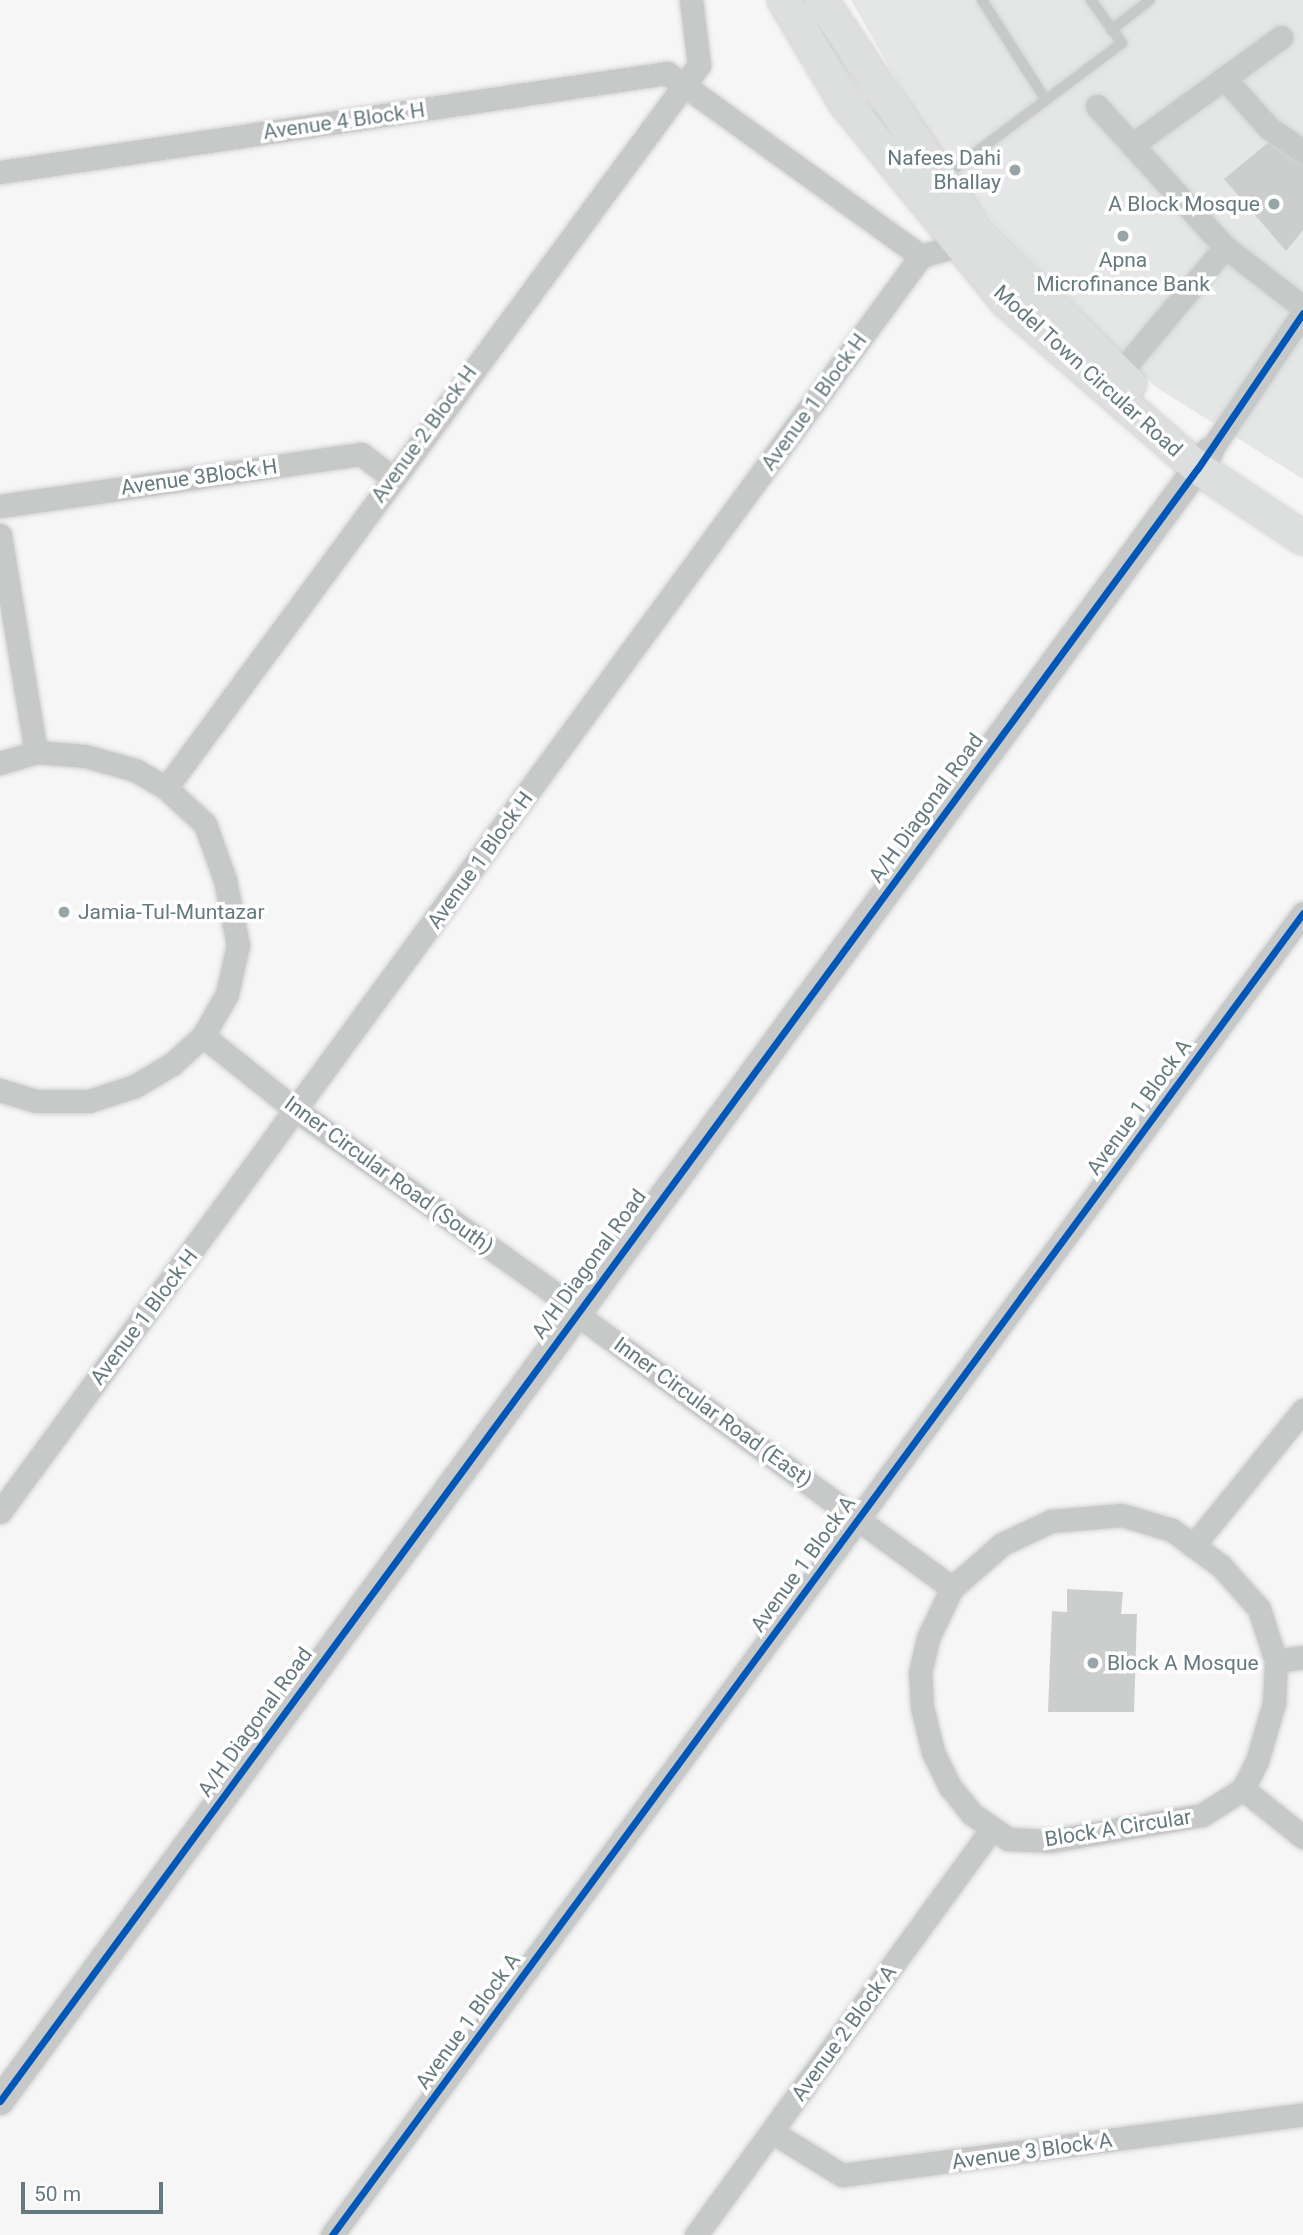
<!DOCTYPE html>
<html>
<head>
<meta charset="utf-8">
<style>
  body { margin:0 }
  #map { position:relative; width:1303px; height:2235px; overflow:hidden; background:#f6f6f6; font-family:Roboto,sans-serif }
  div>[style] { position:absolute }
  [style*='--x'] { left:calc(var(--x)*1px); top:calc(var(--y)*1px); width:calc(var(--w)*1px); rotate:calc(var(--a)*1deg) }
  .built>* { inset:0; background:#e5e7e6 }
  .building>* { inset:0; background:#cccece }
  .roads { filter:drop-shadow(0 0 2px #d1d2d3) drop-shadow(0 0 2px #d1d2d3) }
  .service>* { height:10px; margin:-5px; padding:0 5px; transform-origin:5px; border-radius:5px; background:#c7c9c9 }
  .minor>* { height:23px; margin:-11.5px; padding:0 11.5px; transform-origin:11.5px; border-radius:11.5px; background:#c7c9c9 }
  .tertiary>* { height:28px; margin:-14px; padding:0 14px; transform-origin:14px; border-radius:14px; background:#c7c9c9 }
  .secondary>* { height:32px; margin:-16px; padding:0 16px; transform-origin:16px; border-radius:16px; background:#dddede }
  .cycleway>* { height:7px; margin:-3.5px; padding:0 3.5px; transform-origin:3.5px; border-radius:3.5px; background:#0057b8 }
  .dots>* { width:19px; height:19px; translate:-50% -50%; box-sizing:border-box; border:4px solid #fff; border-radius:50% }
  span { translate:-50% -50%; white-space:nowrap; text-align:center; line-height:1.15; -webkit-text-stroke:7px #fff; paint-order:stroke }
  .street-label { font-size:21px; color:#657a7e }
  .poi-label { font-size:21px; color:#657a7e }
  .right { translate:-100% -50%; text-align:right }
  .left { translate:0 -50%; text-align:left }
  .scale { position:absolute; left:21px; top:2182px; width:142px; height:32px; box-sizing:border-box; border:4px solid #657a7e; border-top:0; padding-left:9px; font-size:21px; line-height:24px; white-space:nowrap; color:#657a7e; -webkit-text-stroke:5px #fff; paint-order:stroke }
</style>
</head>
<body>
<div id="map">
  <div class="built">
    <i style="clip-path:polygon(851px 0,1303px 0,1303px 479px,1154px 386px,952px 178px)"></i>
  </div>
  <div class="building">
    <i style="clip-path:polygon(1276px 136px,1303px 157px,1303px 230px,1286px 251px,1224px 179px)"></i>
    <i style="clip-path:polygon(1067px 1589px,1123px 1592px,1121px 1614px,1137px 1614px,1134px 1712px,1048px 1712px,1052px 1611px,1067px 1612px)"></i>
  </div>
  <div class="roads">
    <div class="service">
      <i style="--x:982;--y:0;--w:117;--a:57.5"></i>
      <i style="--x:1111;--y:30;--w:49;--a:-37.6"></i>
      <i style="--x:943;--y:177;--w:224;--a:-36.8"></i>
      <i style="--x:1122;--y:43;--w:53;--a:-125.8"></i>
    </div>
    <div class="minor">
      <i style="--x:1224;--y:78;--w:67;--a:48"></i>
      <i style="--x:1269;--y:128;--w:41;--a:34.1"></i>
      <i style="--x:1097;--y:106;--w:190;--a:47.8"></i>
      <i style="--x:1225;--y:247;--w:98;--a:37.6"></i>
      <i style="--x:1132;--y:145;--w:184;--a:-35.9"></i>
      <i style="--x:0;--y:172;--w:674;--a:-8.44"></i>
      <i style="--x:667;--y:73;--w:313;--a:35.8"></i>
      <i style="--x:1118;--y:375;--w:167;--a:-50.1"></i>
      <i style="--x:1210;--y:451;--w:166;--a:-56"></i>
      <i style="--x:0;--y:506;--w:365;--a:-8.2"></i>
      <i style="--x:361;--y:454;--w:39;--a:37"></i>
      <i style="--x:0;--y:535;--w:220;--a:80.6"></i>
      <i style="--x:0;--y:763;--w:38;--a:-17"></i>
      <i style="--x:36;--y:752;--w:49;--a:4.7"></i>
      <i style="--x:85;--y:756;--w:52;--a:15.6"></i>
      <i style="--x:135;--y:770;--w:36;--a:30"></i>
      <i style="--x:166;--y:788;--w:53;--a:42.7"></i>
      <i style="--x:205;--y:824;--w:59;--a:70.3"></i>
      <i style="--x:225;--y:880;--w:66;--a:78.7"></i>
      <i style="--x:238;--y:945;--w:50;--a:102.7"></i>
      <i style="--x:227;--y:994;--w:48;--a:119.7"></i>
      <i style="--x:203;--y:1036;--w:42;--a:137.9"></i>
      <i style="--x:172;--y:1064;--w:43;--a:149.3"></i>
      <i style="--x:135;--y:1086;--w:48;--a:161.9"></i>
      <i style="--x:89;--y:1101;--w:53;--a:180"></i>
      <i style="--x:36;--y:1101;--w:38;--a:-163"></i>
      <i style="--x:166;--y:788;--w:898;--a:-53.6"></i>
      <i style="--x:699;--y:65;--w:65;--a:-97"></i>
      <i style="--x:203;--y:1036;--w:120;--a:38.6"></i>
      <i style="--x:297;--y:1111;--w:344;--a:35.3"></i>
      <i style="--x:575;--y:1313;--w:467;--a:36.1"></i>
      <i style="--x:0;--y:1512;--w:1557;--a:-53.75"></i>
      <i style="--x:921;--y:256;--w:36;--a:-16"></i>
      <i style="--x:956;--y:246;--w:18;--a:-41"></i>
      <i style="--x:1122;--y:1515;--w:52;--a:16.7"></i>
      <i style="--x:1172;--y:1530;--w:61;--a:36.3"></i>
      <i style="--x:1221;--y:1566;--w:57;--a:48.5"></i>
      <i style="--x:1259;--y:1609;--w:55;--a:71.9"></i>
      <i style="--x:1276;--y:1661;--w:42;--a:92.7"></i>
      <i style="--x:1274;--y:1703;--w:60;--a:106.3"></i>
      <i style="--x:1257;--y:1761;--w:31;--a:117"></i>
      <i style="--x:1243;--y:1789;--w:49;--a:147.6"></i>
      <i style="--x:1202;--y:1815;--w:154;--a:170.3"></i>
      <i style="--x:1050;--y:1841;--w:42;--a:-177.3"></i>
      <i style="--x:1008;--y:1839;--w:44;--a:-145.2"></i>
      <i style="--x:972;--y:1814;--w:35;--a:-129"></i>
      <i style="--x:950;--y:1787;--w:39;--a:-116"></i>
      <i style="--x:933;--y:1752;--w:46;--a:-103.7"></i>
      <i style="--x:922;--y:1707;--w:34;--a:-93"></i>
      <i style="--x:920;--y:1673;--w:36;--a:-77"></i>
      <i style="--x:928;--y:1638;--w:55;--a:-64.4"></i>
      <i style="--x:952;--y:1588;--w:67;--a:-41.3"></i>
      <i style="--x:1002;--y:1544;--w:54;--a:-25.1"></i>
      <i style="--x:1051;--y:1521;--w:71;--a:-4.8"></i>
      <i style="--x:1193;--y:1546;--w:175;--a:-51"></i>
      <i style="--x:1276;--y:1661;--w:27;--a:-8"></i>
      <i style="--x:1243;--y:1789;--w:77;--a:38.7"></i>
      <i style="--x:772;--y:2132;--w:82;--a:31.6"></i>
      <i style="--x:842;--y:2175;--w:465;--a:-7.5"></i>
      <i style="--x:332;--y:2235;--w:1640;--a:-53.7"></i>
      <i style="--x:696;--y:2235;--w:501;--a:-53.93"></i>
    </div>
    <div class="tertiary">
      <i style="--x:0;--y:2101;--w:2046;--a:-53.75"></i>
    </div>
    <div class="secondary">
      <i style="--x:784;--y:0;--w:121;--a:59.2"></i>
      <i style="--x:846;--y:104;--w:255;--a:50.9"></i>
      <i style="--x:1007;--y:302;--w:253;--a:41"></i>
      <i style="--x:1198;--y:468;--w:126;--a:33.7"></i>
      <i style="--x:821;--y:0;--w:276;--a:56.1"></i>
      <i style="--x:975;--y:229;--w:219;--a:45"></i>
    </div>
  </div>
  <div class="cycleway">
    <i style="--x:0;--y:2101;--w:2025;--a:-53.74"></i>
    <i style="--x:1198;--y:468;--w:187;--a:-55.9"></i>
    <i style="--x:332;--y:2235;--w:1640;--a:-53.7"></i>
  </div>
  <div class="dots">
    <i style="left:1015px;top:170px;background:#98a5a8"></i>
    <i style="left:1274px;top:204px;background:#98a5a8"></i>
    <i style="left:1123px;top:236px;background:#98a5a8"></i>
    <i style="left:64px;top:912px;background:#98a5a8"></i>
    <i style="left:1093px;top:1663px;background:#98a5a8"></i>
  </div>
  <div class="street-label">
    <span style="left:344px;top:121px;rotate:-8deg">Avenue 4 Block H</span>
    <span style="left:1088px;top:371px;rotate:42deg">Model Town Circular Road</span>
    <span style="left:814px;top:402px;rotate:-54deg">Avenue 1 Block H</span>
    <span style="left:424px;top:434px;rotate:-54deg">Avenue 2 Block H</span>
    <span style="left:199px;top:477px;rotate:-8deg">Avenue 3Block H</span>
    <span style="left:926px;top:808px;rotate:-54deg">A/H Diagonal Road</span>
    <span style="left:480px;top:860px;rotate:-54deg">Avenue 1 Block H</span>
    <span style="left:1139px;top:1107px;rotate:-54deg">Avenue 1 Block A</span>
    <span style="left:389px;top:1175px;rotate:36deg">Inner Circular Road (South)</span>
    <span style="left:589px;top:1264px;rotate:-54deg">A/H Diagonal Road</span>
    <span style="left:144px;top:1317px;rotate:-53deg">Avenue 1 Block H</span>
    <span style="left:713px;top:1412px;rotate:36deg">Inner Circular Road (East)</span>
    <span style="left:803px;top:1564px;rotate:-54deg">Avenue 1 Block A</span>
    <span style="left:255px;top:1722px;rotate:-54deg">A/H Diagonal Road</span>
    <span style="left:1118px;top:1828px;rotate:-9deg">Block A Circular</span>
    <span style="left:468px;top:2021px;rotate:-54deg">Avenue 1 Block A</span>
    <span style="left:844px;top:2033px;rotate:-54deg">Avenue 2 Block A</span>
    <span style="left:1032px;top:2151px;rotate:-8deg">Avenue 3 Block A</span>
  </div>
  <div class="poi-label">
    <span class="right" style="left:1001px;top:170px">Nafees Dahi<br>Bhallay</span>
    <span class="right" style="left:1260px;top:204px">A Block Mosque</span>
    <span style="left:1123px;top:272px">Apna<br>Microfinance Bank</span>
    <span class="left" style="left:78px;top:912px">Jamia-Tul-Muntazar</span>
    <span class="left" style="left:1107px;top:1663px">Block A Mosque</span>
  </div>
  <div class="scale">50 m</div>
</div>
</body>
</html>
